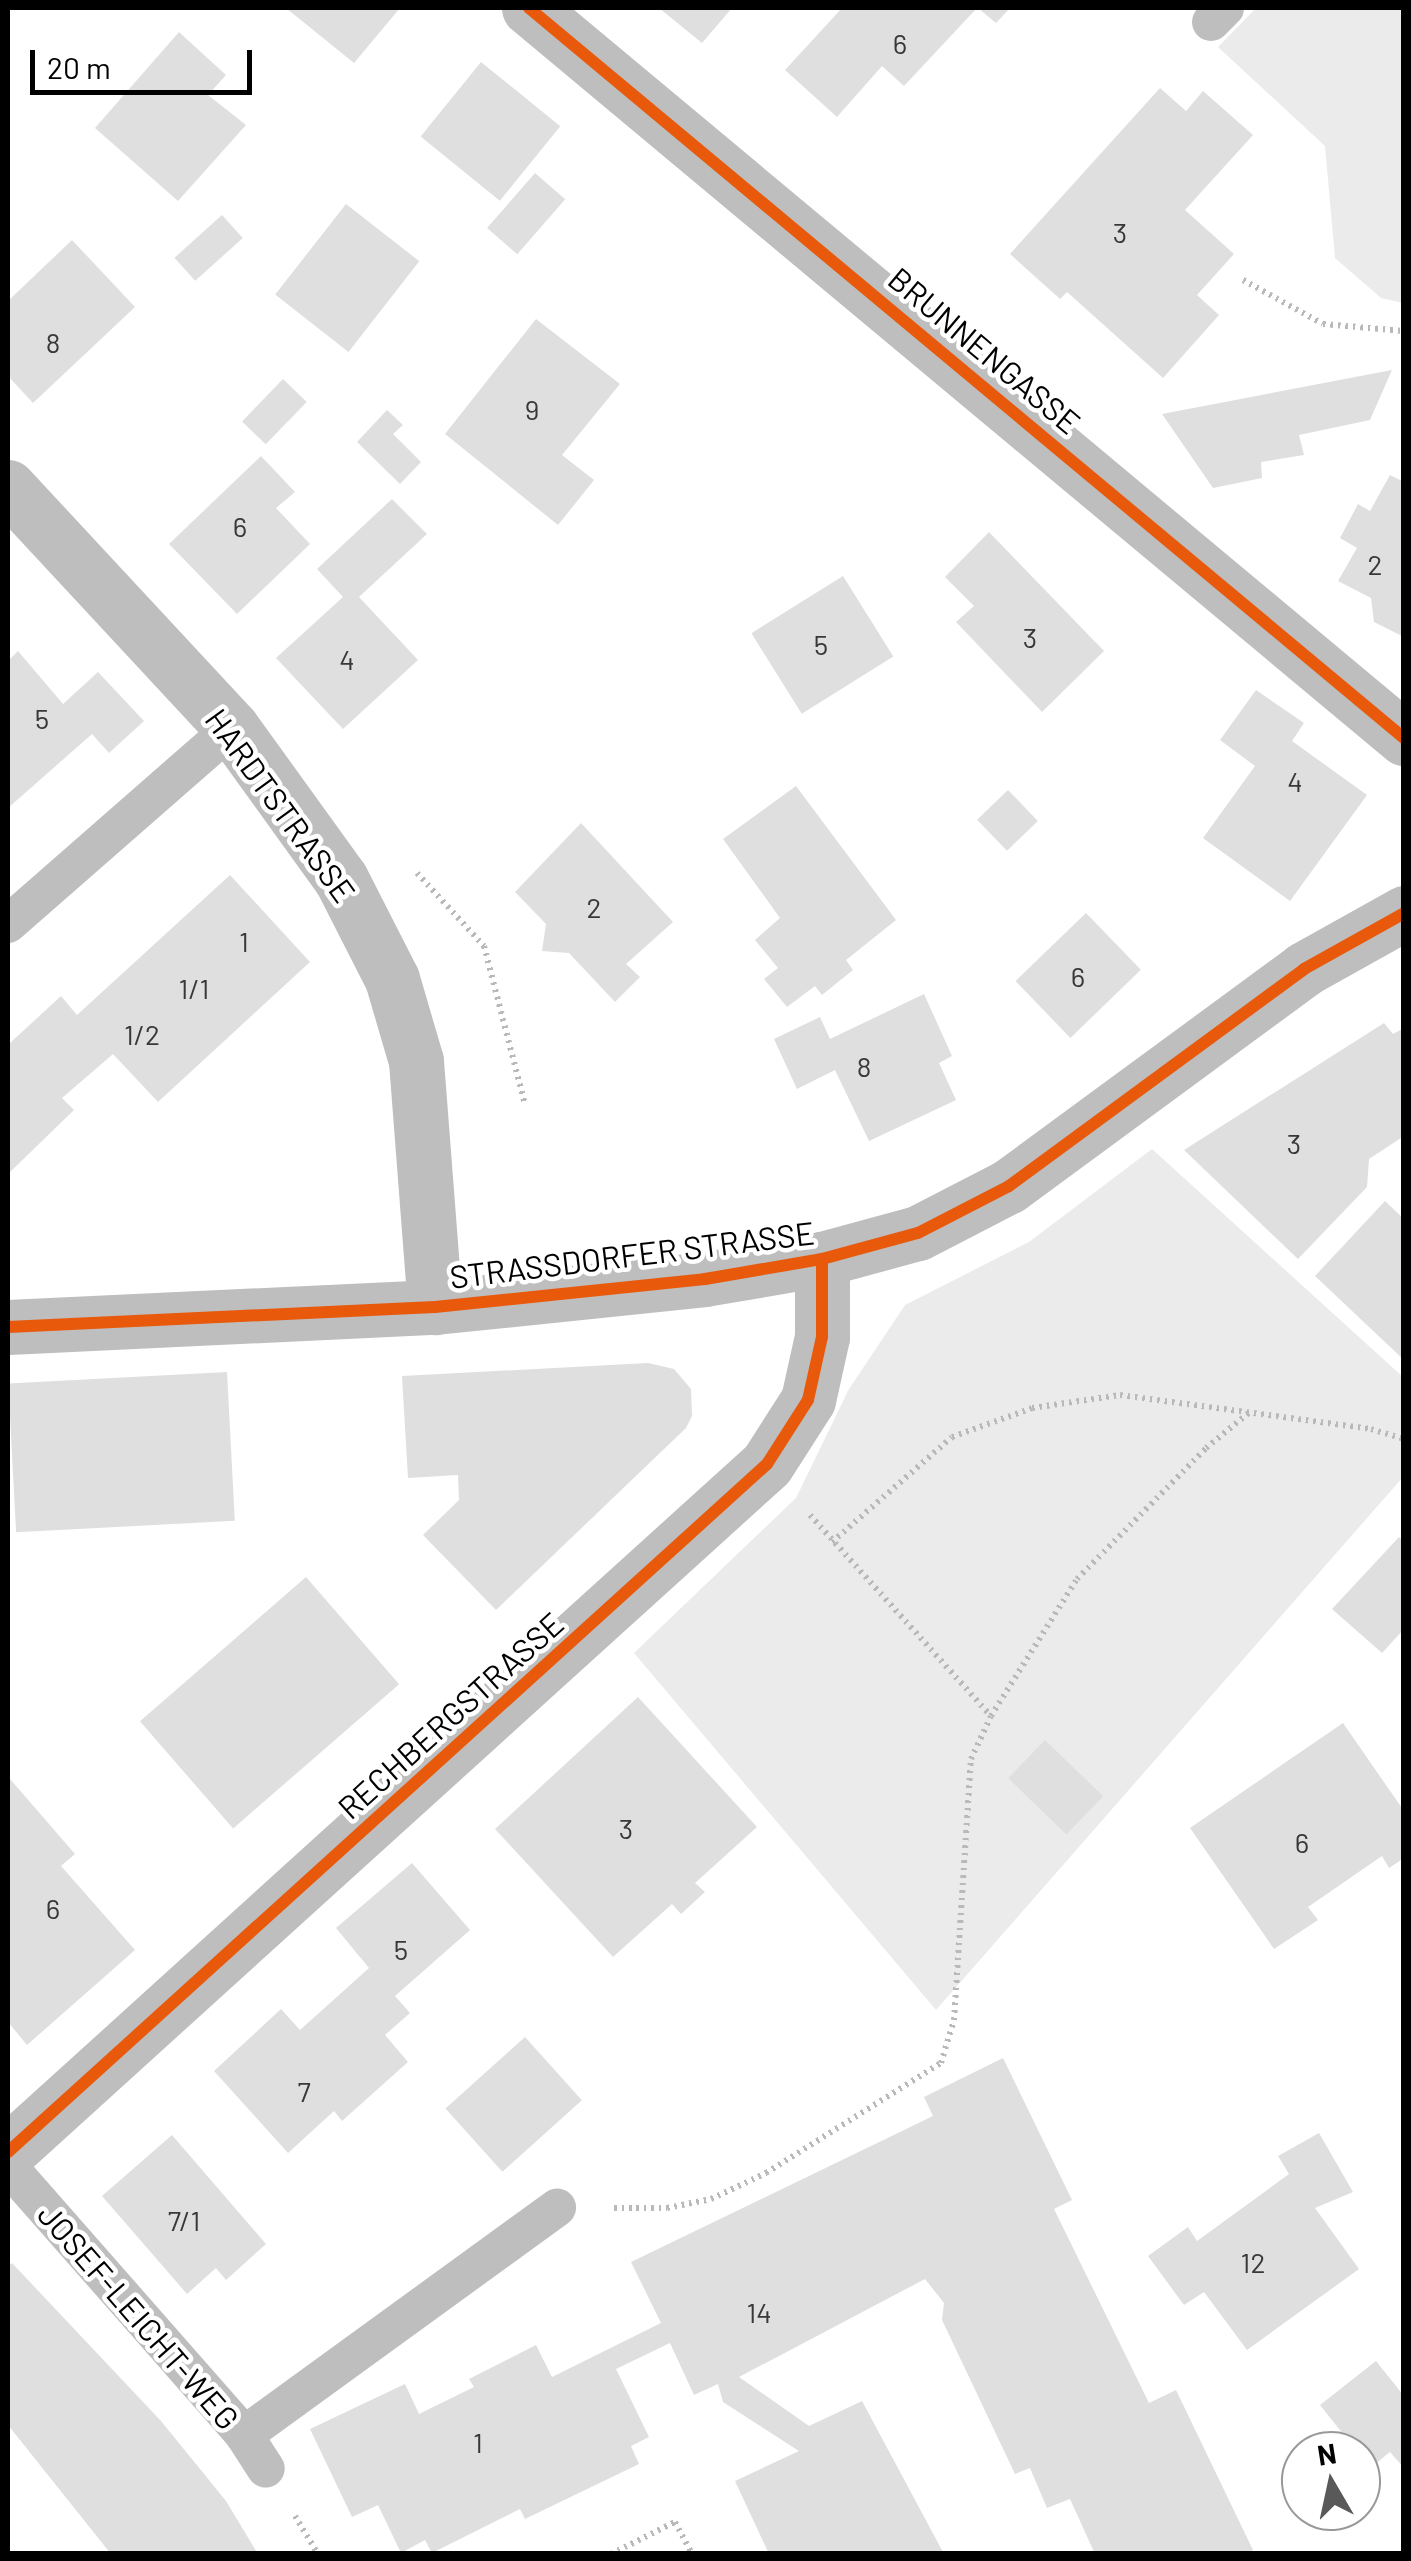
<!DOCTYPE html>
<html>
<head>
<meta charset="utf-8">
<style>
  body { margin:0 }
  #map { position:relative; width:1411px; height:2561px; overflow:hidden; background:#fff; font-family:Barlow,sans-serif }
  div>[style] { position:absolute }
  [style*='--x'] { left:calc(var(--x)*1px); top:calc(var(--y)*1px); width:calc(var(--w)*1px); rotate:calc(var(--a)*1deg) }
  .green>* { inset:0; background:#ebebeb }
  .building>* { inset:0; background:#dfdfdf; transform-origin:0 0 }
  .path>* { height:6px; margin-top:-3px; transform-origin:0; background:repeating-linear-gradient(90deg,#b9b9b9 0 2.5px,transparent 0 7.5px) }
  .service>* { height:38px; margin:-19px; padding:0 19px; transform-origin:19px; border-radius:19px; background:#bebebe }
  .minor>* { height:55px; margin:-27.5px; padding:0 27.5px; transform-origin:27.5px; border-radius:27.5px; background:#bebebe }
  .tertiary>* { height:55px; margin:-27.5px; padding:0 27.5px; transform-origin:27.5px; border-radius:27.5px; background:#bebebe }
  .cycleway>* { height:12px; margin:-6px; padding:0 6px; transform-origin:6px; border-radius:6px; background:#e8590c }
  span { translate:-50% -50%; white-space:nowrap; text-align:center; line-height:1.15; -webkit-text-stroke:9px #fff; paint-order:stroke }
  .number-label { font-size:28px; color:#383838 }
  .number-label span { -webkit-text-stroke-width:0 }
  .street-label { font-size:32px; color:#000 }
  .frame { position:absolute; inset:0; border:10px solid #000; pointer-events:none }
  .north { position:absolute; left:1281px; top:2431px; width:100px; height:100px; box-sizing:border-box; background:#fff; border:2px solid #999; border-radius:50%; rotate:351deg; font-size:28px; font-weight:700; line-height:40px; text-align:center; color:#000 }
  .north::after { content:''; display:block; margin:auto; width:35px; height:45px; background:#595959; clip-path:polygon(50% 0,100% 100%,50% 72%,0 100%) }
  .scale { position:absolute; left:30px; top:50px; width:222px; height:45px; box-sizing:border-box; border:5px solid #000; border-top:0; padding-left:12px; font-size:30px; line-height:35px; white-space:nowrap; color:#000; -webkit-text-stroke:8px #fff; paint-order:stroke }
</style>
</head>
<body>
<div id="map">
  <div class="green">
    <i style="clip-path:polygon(1256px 8px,1403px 8px,1403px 303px,1381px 298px,1335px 258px,1325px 146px,1218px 47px)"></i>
    <i style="clip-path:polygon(1152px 1149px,1403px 1377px,1403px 1477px,936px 2010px,634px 1653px,796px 1498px,849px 1389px,905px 1305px,1029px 1242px)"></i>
  </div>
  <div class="building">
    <i style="clip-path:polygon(286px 8px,400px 8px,354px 63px)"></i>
    <i style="clip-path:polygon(659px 8px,732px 8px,702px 43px)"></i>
    <i style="clip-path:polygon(842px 8px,977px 8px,904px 86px,882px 66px,837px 117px,785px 70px)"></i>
    <i style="clip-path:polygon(978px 8px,1010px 8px,996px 23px)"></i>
    <i style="clip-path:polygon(179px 32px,226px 75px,208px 95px,246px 125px,178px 201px,95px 128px)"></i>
    <i style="left:481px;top:62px;width:102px;height:96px;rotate:39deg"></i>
    <i style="clip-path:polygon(1160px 88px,1186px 111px,1203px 91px,1253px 135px,1185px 210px,1234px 254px,1197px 295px,1219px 315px,1163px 378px,1067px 292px,1060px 299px,1010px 254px)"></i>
    <i style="left:535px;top:173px;width:40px;height:73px;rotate:41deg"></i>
    <i style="left:346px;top:204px;width:93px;height:115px;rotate:38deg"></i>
    <i style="left:222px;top:215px;width:31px;height:64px;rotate:48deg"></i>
    <i style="clip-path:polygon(72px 240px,135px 307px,33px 403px,8px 376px,8px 301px)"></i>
    <i style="clip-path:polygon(536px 319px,620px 384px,562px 455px,594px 480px,558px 525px,445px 434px)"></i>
    <i style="clip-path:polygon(1392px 370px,1370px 420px,1299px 435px,1304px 455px,1261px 462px,1262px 478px,1213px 488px,1162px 414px)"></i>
    <i style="left:283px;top:379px;width:33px;height:59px;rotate:44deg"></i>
    <i style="clip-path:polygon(387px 410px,403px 425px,393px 434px,421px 462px,400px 484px,357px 442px)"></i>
    <i style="clip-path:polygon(261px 456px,295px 492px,276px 508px,310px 544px,237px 614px,169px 544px)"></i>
    <i style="clip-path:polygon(1390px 475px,1404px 482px,1404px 637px,1374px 622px,1371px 598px,1338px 581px,1357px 548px,1340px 538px,1358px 504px,1370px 511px)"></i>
    <i style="clip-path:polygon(392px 499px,427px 534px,359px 597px,418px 660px,343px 729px,276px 658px,343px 597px,317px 569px)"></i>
    <i style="clip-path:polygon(989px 532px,1104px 651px,1042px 712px,956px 622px,974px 606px,945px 577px)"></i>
    <i style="left:843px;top:576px;width:95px;height:108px;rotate:58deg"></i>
    <i style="clip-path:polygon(18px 651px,63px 704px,98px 672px,144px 721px,109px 753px,92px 734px,8px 808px,8px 661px)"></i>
    <i style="clip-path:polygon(1256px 690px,1304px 723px,1292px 741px,1367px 795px,1290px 901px,1203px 838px,1255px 766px,1220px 740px)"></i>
    <i style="clip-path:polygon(796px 786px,896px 920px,846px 960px,853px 970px,822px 995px,815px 986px,787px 1007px,764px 979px,778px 968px,755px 940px,780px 918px,723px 839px)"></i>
    <i style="left:1008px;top:790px;width:43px;height:43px;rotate:46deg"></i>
    <i style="clip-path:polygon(581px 823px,673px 922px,626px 964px,640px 977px,615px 1002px,569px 953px,542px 951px,546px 924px,515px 892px)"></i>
    <i style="clip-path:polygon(230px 875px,310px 962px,158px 1102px,113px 1054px,62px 1098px,74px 1110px,8px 1174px,8px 1040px,10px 1043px,61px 996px,77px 1015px)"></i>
    <i style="left:1086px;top:913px;width:79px;height:98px;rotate:46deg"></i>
    <i style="clip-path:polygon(924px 994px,952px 1056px,939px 1063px,956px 1100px,869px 1141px,835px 1070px,797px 1089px,774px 1039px,820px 1017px,830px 1039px)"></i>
    <i style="clip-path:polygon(1384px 1023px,1393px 1034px,1404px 1028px,1404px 1136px,1369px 1159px,1367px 1187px,1298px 1259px,1184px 1150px)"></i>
    <i style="clip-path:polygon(1385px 1201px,1404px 1219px,1404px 1360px,1315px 1276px)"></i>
    <i style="clip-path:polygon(648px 1363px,674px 1369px,691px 1389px,692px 1416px,686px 1428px,496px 1610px,423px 1535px,459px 1500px,458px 1475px,408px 1478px,402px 1376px)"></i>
    <i style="left:227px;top:1372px;width:149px;height:219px;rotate:87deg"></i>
    <i style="clip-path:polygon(1399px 1537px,1404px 1542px,1404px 1629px,1382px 1653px,1332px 1609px)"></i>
    <i style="left:306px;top:1577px;width:142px;height:220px;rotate:49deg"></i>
    <i style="clip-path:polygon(638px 1697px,757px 1827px,695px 1883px,705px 1892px,681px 1914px,672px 1904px,613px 1957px,495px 1829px)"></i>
    <i style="clip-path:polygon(1343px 1723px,1404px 1811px,1404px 1858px,1389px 1868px,1382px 1856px,1308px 1907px,1318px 1920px,1274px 1949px,1190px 1828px)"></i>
    <i style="left:1045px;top:1740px;width:81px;height:53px;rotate:44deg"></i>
    <i style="clip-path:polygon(10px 1779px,75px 1854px,61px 1866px,135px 1950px,27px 2045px,8px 2022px)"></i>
    <i style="clip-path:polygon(412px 1863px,470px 1930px,395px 1996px,410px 2013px,385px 2035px,408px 2062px,342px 2121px,334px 2111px,288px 2153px,214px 2071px,281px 2009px,300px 2030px,369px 1968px,336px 1928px)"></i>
    <i style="left:525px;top:2037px;width:85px;height:107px;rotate:48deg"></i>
    <i style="clip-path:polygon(1003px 2058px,1072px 2200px,1054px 2209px,1149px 2403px,1176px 2390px,1253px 2550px,1246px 2554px,1095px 2554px,1070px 2499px,1047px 2508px,1030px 2468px,1015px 2474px,942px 2320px,944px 2303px,925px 2279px,739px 2377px,809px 2426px,862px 2401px,944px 2554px,769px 2554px,735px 2481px,799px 2451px,723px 2402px,718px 2384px,694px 2395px,670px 2343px,616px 2369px,649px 2437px,631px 2446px,639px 2464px,525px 2519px,520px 2509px,432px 2553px,425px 2540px,401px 2553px,378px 2505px,352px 2517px,310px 2429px,405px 2384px,419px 2414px,474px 2387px,469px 2379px,536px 2345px,552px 2377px,661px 2323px,631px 2262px,933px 2116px,924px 2097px)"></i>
    <i style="clip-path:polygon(1319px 2133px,1353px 2192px,1315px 2208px,1359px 2269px,1247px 2350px,1204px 2292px,1184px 2305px,1148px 2256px,1188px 2227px,1197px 2241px,1289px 2174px,1278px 2156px)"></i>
    <i style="clip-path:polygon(172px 2135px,266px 2244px,226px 2280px,216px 2268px,187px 2294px,102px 2196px)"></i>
    <i style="clip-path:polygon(12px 2263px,161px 2421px,226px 2501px,258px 2554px,111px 2554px,8px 2425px,8px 2267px)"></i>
    <i style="clip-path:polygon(1376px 2361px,1404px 2396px,1404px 2468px,1390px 2452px,1370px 2468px,1320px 2405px)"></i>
  </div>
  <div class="path">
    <i style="--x:1243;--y:280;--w:91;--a:28.8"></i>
    <i style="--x:1323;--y:324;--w:81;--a:4.9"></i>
    <i style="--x:417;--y:873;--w:99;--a:47.5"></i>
    <i style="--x:484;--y:946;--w:163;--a:75.5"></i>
    <i style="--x:810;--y:1515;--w:270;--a:48"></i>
    <i style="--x:832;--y:1542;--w:159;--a:-41.2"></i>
    <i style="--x:952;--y:1437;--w:85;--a:-19.9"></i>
    <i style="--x:1032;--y:1408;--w:89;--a:-8.4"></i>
    <i style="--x:1120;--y:1395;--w:253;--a:7.7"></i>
    <i style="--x:1371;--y:1429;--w:34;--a:17"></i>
    <i style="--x:614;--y:2208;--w:53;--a:0"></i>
    <i style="--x:667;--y:2208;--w:45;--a:-11.6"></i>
    <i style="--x:711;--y:2199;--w:61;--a:-25.3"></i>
    <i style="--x:766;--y:2173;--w:207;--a:-32.2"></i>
    <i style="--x:941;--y:2063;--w:45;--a:-73.2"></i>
    <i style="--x:954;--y:2020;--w:262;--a:-86.3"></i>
    <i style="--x:971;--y:1759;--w:47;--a:-65.1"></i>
    <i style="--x:991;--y:1716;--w:162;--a:-57.9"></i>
    <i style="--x:1077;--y:1579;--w:184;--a:-45.4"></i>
    <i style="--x:1206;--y:1448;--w:58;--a:-39.4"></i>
    <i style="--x:295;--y:2516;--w:44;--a:58.8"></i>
    <i style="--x:611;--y:2554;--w:72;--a:-26.6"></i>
    <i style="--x:675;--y:2522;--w:36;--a:62"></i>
  </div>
  <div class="service">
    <i style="--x:1211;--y:22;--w:20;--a:-45"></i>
    <i style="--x:8;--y:924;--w:298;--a:-41.2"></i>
    <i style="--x:8;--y:2166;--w:358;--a:48.7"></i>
    <i style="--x:244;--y:2435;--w:40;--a:57.1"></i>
    <i style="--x:244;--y:2435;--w:387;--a:-36"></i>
  </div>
  <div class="minor">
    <i style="--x:529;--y:8;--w:1140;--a:39.84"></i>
    <i style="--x:8;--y:487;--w:329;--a:47.1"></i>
    <i style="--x:232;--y:728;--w:186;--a:54.2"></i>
    <i style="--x:341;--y:879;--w:112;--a:63"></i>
    <i style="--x:392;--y:979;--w:85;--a:73.7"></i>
    <i style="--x:416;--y:1061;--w:247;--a:85.6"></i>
    <i style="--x:8;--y:2152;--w:1024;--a:-42.19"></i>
    <i style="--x:767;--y:1464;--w:76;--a:-57.4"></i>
    <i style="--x:808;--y:1400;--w:65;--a:-77.5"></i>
    <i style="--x:822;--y:1337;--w:78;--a:-90"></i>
  </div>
  <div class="tertiary">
    <i style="--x:8;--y:1327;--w:427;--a:-2.7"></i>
    <i style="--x:435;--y:1307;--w:271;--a:-5.9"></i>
    <i style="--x:705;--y:1279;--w:119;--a:-9.7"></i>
    <i style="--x:822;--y:1259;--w:99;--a:-15.2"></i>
    <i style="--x:918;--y:1233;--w:102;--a:-27.3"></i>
    <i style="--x:1009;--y:1186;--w:366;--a:-36.3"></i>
    <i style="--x:1304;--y:969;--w:115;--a:-29.2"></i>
  </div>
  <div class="cycleway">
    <i style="--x:529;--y:8;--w:1140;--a:39.84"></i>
    <i style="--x:8;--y:1327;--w:427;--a:-2.7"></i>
    <i style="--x:435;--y:1307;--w:271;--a:-5.9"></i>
    <i style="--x:705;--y:1279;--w:119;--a:-9.7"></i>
    <i style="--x:822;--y:1259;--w:99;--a:-15.2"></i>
    <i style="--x:918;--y:1233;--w:102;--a:-27.3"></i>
    <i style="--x:1009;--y:1186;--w:366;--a:-36.3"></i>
    <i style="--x:1304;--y:969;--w:115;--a:-29.2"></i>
    <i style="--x:8;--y:2152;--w:1024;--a:-42.19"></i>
    <i style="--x:767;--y:1464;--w:76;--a:-57.4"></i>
    <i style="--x:808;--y:1400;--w:65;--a:-77.5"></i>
    <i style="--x:822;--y:1337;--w:78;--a:-90"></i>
  </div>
  <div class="number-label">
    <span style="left:900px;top:43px">6</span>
    <span style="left:1120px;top:232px">3</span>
    <span style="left:53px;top:342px">8</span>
    <span style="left:532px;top:409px">9</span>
    <span style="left:240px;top:526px">6</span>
    <span style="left:1375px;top:564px">2</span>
    <span style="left:1030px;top:637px">3</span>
    <span style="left:821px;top:644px">5</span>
    <span style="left:347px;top:659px">4</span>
    <span style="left:42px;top:718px">5</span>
    <span style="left:1295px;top:781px">4</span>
    <span style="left:594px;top:907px">2</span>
    <span style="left:244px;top:941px">1</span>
    <span style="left:1078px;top:976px">6</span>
    <span style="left:194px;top:988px">1/1</span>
    <span style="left:142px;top:1034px">1/2</span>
    <span style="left:864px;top:1066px">8</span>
    <span style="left:1294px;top:1143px">3</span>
    <span style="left:626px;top:1828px">3</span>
    <span style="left:1302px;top:1842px">6</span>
    <span style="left:53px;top:1908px">6</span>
    <span style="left:401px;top:1949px">5</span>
    <span style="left:304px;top:2091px">7</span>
    <span style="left:184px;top:2220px">7/1</span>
    <span style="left:1253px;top:2262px">12</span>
    <span style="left:759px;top:2312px">14</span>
    <span style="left:478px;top:2442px">1</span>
  </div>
  <div class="street-label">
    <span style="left:985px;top:350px;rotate:40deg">BRUNNENGASSE</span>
    <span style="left:281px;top:805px;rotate:54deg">HARDTSTRASSE</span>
    <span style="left:632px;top:1254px;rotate:-7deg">STRASSDORFER STRASSE</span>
    <span style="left:450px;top:1715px;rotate:-42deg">RECHBERGSTRASSE</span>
    <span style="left:139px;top:2316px;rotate:49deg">JOSEF-LEICHT-WEG</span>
  </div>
  <div class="frame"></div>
  <div class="north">N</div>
  <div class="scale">20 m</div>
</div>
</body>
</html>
